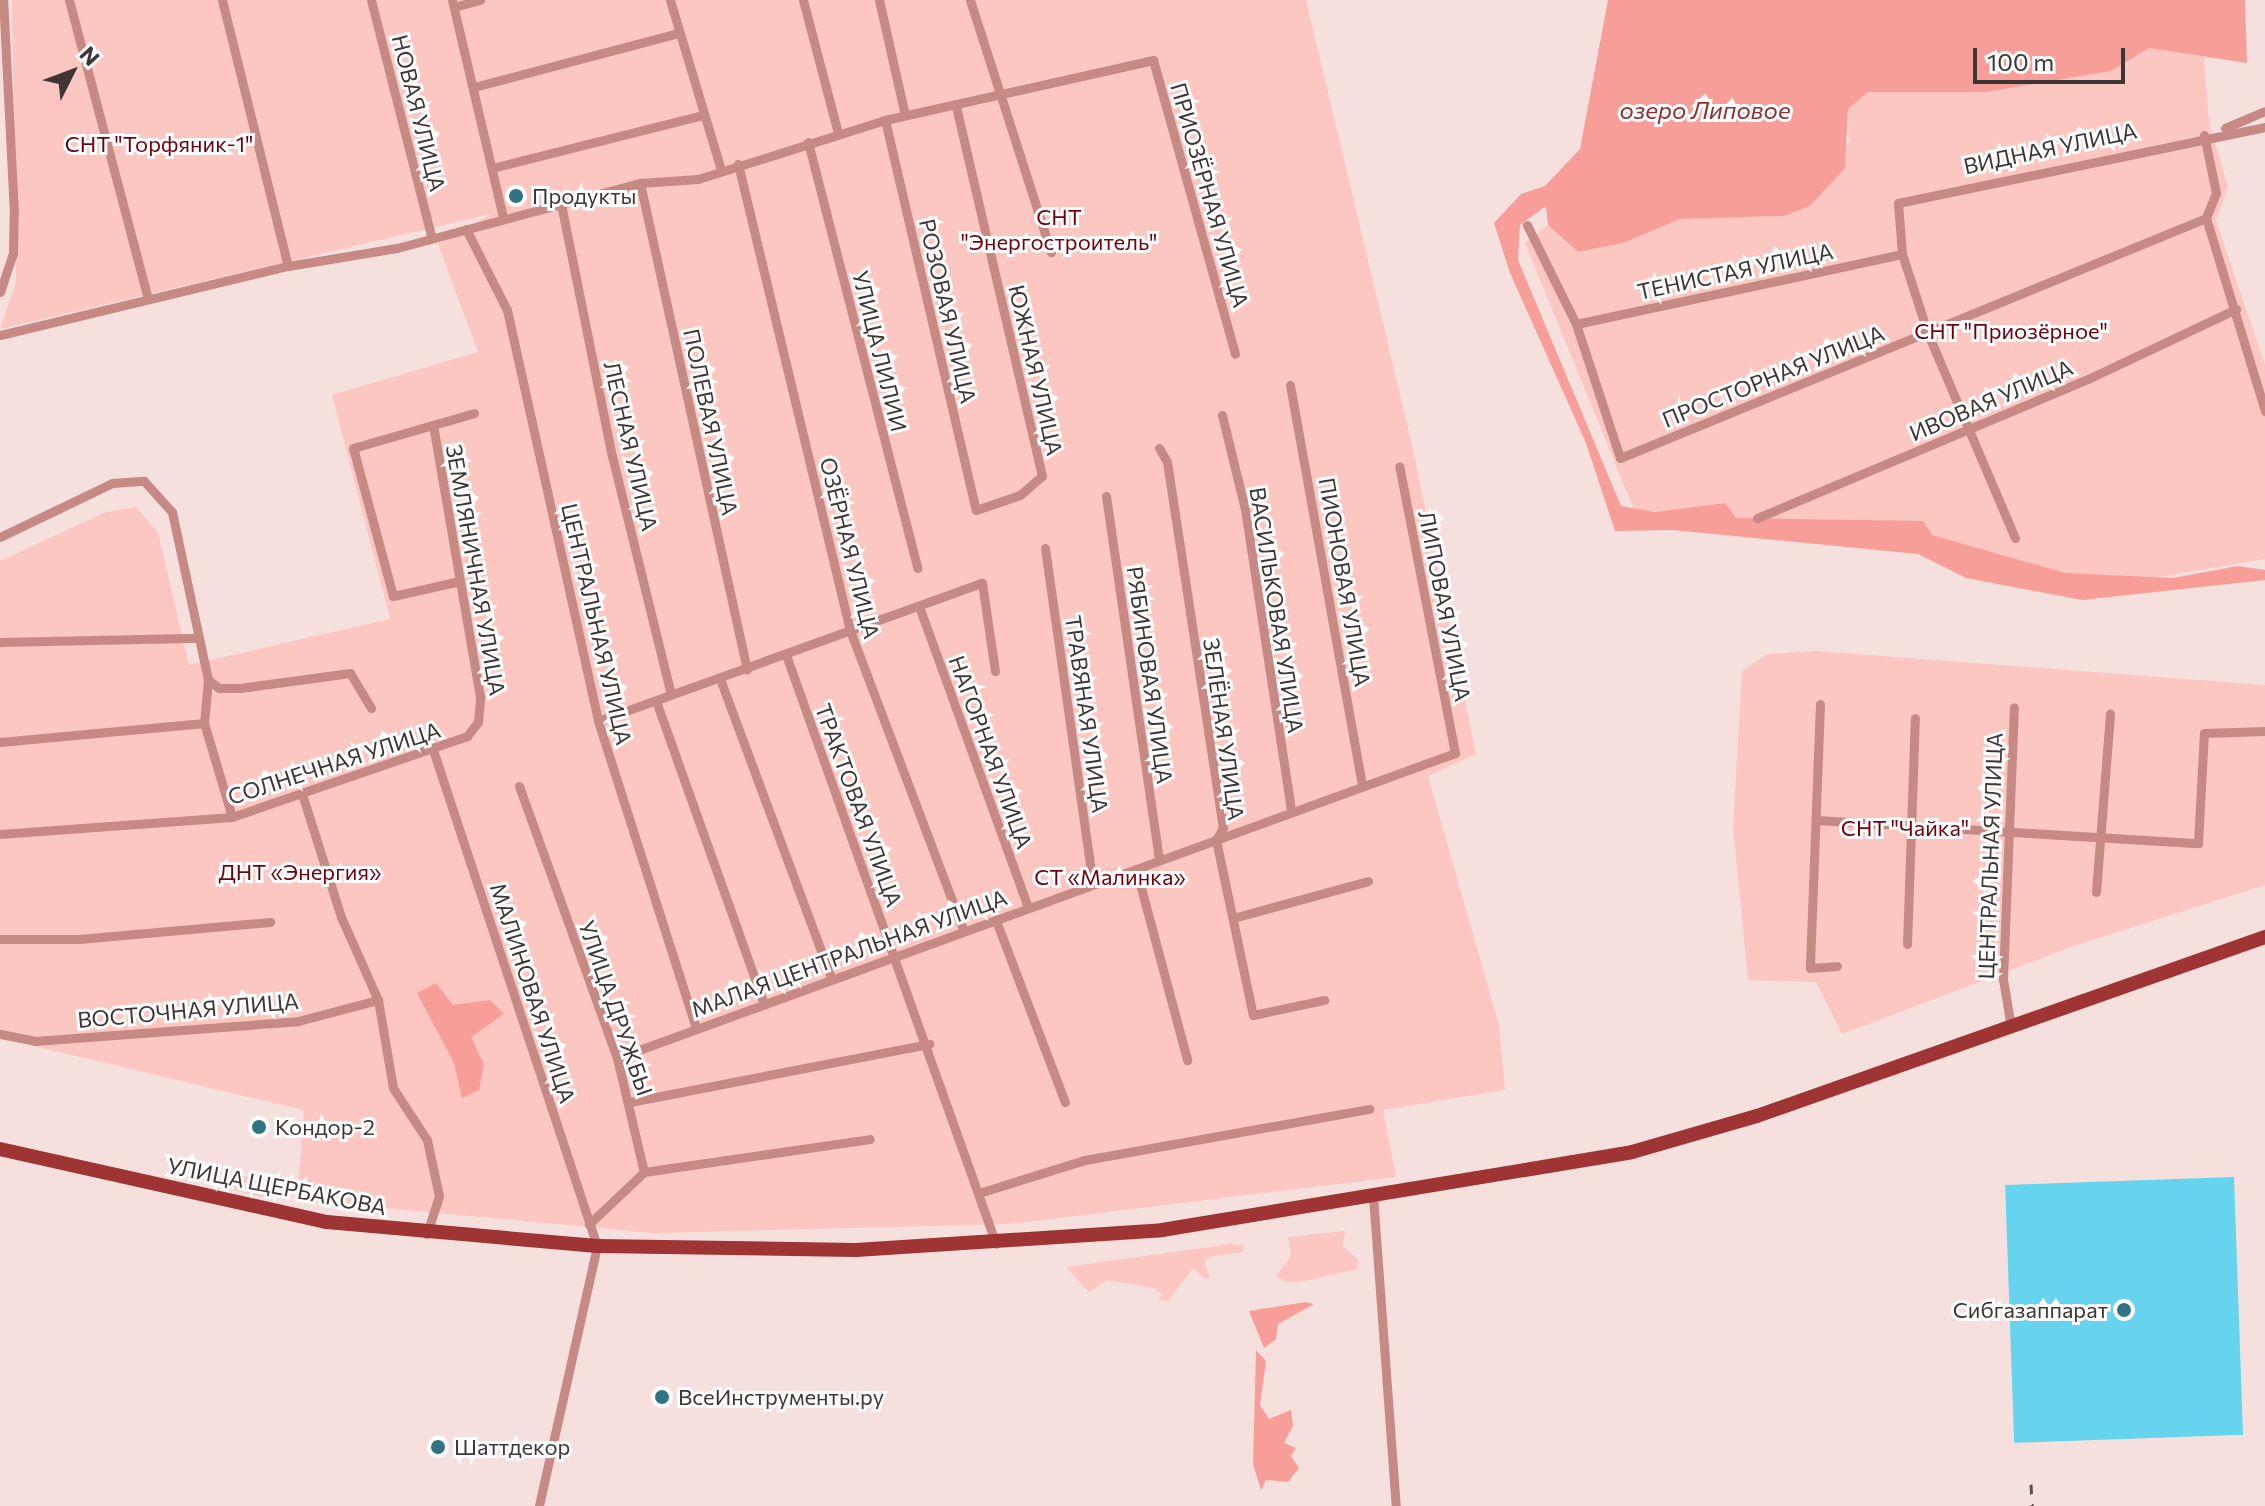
<!DOCTYPE html>
<html>
<head>
<meta charset="utf-8">
<style>
  body { margin:0 }
  #map { position:relative; width:2265px; height:1506px; overflow:hidden; background:#f5e0de; font-family:Commissioner,sans-serif }
  div>[style] { position:absolute }
  [style*='--x'] { left:calc(var(--x)*1px); top:calc(var(--y)*1px); width:calc(var(--w)*1px); rotate:calc(var(--a)*1deg) }
  .green>* { inset:0; background:#fcc6c1 }
  .water>* { inset:0; background:#f79e98 }
  .building>* { inset:0; background:#66d4ef; transform-origin:0 0 }
  .minor>* { height:9px; margin:-4.5px; padding:0 4.5px; transform-origin:4.5px; border-radius:4.5px; background:#c68984 }
  .primary>* { height:14px; margin:-7px; padding:0 7px; transform-origin:7px; border-radius:7px; background:#9f3434 }
  .rail>* { height:3px; margin-top:-1.5px; transform-origin:0; background:repeating-linear-gradient(90deg,#5a504f 0 10px,transparent 0 20px) }
  .dots>* { width:22px; height:22px; translate:-50% -50%; box-sizing:border-box; border:4px solid #fff; border-radius:50% }
  span { translate:-50% -50%; white-space:nowrap; text-align:center; line-height:1.15; -webkit-text-stroke:6px #fff; paint-order:stroke }
  .street-label { font-size:22px; color:#3e3635 }
  .park-label { font-size:22px; color:#6f020f }
  .poi-label { font-size:22px; color:#3e3635 }
  .left { translate:0 -50%; text-align:left }
  .right { translate:-100% -50%; text-align:right }
  .water-label { font-size:24px; color:#932d2d; font-style:italic }
  .north { position:absolute; left:32px; top:32px; width:80px; height:80px; -webkit-text-stroke:6px #fff; paint-order:stroke; rotate:48deg; font-size:22px; font-weight:700; line-height:32px; text-align:center; color:#3e3635 }
  .north::after { content:''; display:block; margin:auto; width:28px; height:36px; background:#3e3635; clip-path:polygon(50% 0,100% 100%,50% 72%,0 100%) }
  .scale { position:absolute; left:1973px; top:48px; width:152px; height:36px; box-sizing:border-box; border:4px solid #3e3635; border-top:0; padding-left:10px; font-size:24px; line-height:28px; white-space:nowrap; color:#3e3635; -webkit-text-stroke:6px #fff; paint-order:stroke }
</style>
</head>
<body>
<div id="map">
  <div class="green">
    <i style="clip-path:polygon(12px 0,1306px 0,1412px 445px,1476px 754px,1428px 776px,1499px 1025px,1505px 1090px,1383px 1110px,1396px 1177px,1009px 1224px,654px 1233px,297px 1200px,304px 1110px,0 1038px,0 561px,106px 512px,136px 507px,158px 533px,189px 665px,390px 619px,332px 395px,478px 352px,438px 244px,491px 214px,0 329px,16px 282px)"></i>
    <i style="clip-path:polygon(2149px 48px,2204px 57px,2209px 122px,2228px 186px,2216px 221px,2265px 365px,2265px 559px,2089px 589px,1899px 540px,1637px 517px,1525px 243px,1548px 225px,1578px 252px,1623px 243px,1680px 219px,1784px 216px,1810px 206px,1849px 142px,1848px 109px,1868px 92px,1986px 92px,2111px 71px)"></i>
    <i style="clip-path:polygon(1816px 651px,2265px 685px,2265px 885px,2071px 947px,1842px 1034px,1816px 982px,1748px 980px,1733px 827px,1742px 671px,1768px 654px)"></i>
    <i style="clip-path:polygon(230px 1173px,271px 1182px,277px 1190px,267px 1198px,223px 1188px,221px 1179px)"></i>
    <i style="clip-path:polygon(1345px 1231px,1343px 1246px,1358px 1260px,1357px 1269px,1305px 1281px,1285px 1282px,1276px 1276px,1291px 1256px,1288px 1237px)"></i>
    <i style="clip-path:polygon(1230px 1244px,1244px 1245px,1243px 1252px,1208px 1257px,1204px 1264px,1210px 1276px,1206px 1280px,1193px 1268px,1168px 1301px,1158px 1300px,1162px 1295px,1154px 1288px,1107px 1280px,1089px 1292px,1066px 1267px)"></i>
  </div>
  <div class="water">
    <i style="clip-path:polygon(1608px 0,2245px 0,2247px 63px,2149px 48px,2111px 71px,1986px 92px,1868px 92px,1848px 109px,1845px 168px,1810px 206px,1784px 216px,1680px 219px,1623px 243px,1578px 252px,1548px 225px,1546px 206px,1520px 225px,1518px 260px,1621px 506px,1655px 512px,1725px 503px,1736px 518px,1923px 521px,1932px 535px,2065px 573px,2173px 578px,2238px 566px,2265px 570px,2265px 580px,2082px 600px,1966px 578px,1918px 554px,1673px 530px,1615px 531px,1586px 443px,1510px 273px,1494px 223px,1521px 194px,1545px 186px,1580px 149px)"></i>
    <i style="clip-path:polygon(436px 983px,453px 1005px,490px 1000px,504px 1014px,471px 1037px,484px 1064px,479px 1090px,462px 1098px,454px 1063px,417px 993px)"></i>
    <i style="clip-path:polygon(1306px 1302px,1314px 1304px,1278px 1324px,1276px 1339px,1264px 1348px,1249px 1311px)"></i>
    <i style="clip-path:polygon(1256px 1350px,1266px 1361px,1260px 1405px,1269px 1419px,1291px 1410px,1293px 1426px,1284px 1443px,1296px 1448px,1291px 1456px,1299px 1468px,1288px 1482px,1266px 1480px,1261px 1490px,1253px 1464px)"></i>
  </div>
  <div class="building">
    <i style="left:2234px;top:1177px;width:258px;height:229px;rotate:88deg"></i>
  </div>
  <div class="minor">
    <i style="--x:69;--y:0;--w:309;--a:75.2"></i>
    <i style="--x:222;--y:0;--w:274;--a:76.1"></i>
    <i style="--x:371;--y:0;--w:244;--a:75.7"></i>
    <i style="--x:452;--y:0;--w:224;--a:76.8"></i>
    <i style="--x:670;--y:0;--w:177;--a:73.3"></i>
    <i style="--x:803;--y:0;--w:138;--a:75.3"></i>
    <i style="--x:879;--y:0;--w:118;--a:77.3"></i>
    <i style="--x:970;--y:0;--w:265;--a:72.2"></i>
    <i style="--x:454;--y:7;--w:27;--a:-15"></i>
    <i style="--x:474;--y:87;--w:211;--a:-14.8"></i>
    <i style="--x:885;--y:120;--w:400;--a:76.9"></i>
    <i style="--x:976;--y:510;--w:46;--a:-18.8"></i>
    <i style="--x:1020;--y:495;--w:29;--a:-41"></i>
    <i style="--x:1042;--y:476;--w:381;--a:-103.1"></i>
    <i style="--x:2225;--y:128;--w:43;--a:-23"></i>
    <i style="--x:2204;--y:135;--w:59;--a:78.3"></i>
    <i style="--x:2216;--y:193;--w:27;--a:112"></i>
    <i style="--x:2206;--y:218;--w:202;--a:73"></i>
    <i style="--x:808;--y:142;--w:440;--a:75.6"></i>
    <i style="--x:738;--y:164;--w:482;--a:76.5"></i>
    <i style="--x:851;--y:633;--w:317;--a:69.3"></i>
    <i style="--x:492;--y:168;--w:218;--a:-14.1"></i>
    <i style="--x:640;--y:183;--w:498;--a:77.6"></i>
    <i style="--x:561;--y:204;--w:257;--a:78.6"></i>
    <i style="--x:612;--y:456;--w:246;--a:76.1"></i>
    <i style="--x:1527;--y:225;--w:110;--a:63.7"></i>
    <i style="--x:1576;--y:324;--w:141;--a:71.8"></i>
    <i style="--x:1620;--y:458;--w:633;--a:-22.27"></i>
    <i style="--x:466;--y:229;--w:91;--a:63.2"></i>
    <i style="--x:507;--y:310;--w:421;--a:77.5"></i>
    <i style="--x:598;--y:721;--w:322;--a:72.3"></i>
    <i style="--x:0;--y:292;--w:41;--a:-71.6"></i>
    <i style="--x:13;--y:253;--w:39;--a:-89"></i>
    <i style="--x:14;--y:214;--w:214;--a:-92.9"></i>
    <i style="--x:1576;--y:324;--w:333;--a:-12.1"></i>
    <i style="--x:0;--y:335;--w:296;--a:-13.5"></i>
    <i style="--x:288;--y:266;--w:110;--a:-9.4"></i>
    <i style="--x:397;--y:248;--w:252;--a:-15"></i>
    <i style="--x:640;--y:183;--w:58;--a:-3.9"></i>
    <i style="--x:698;--y:179;--w:196;--a:-17.5"></i>
    <i style="--x:885;--y:120;--w:275;--a:-12.6"></i>
    <i style="--x:1153;--y:60;--w:305;--a:74.4"></i>
    <i style="--x:1290;--y:385;--w:407;--a:79.8"></i>
    <i style="--x:1222;--y:415;--w:97;--a:76.3"></i>
    <i style="--x:1245;--y:509;--w:305;--a:81.3"></i>
    <i style="--x:1159;--y:448;--w:16;--a:60"></i>
    <i style="--x:1167;--y:462;--w:370;--a:81.3"></i>
    <i style="--x:1223;--y:828;--w:14;--a:120"></i>
    <i style="--x:1216;--y:840;--w:179;--a:78.1"></i>
    <i style="--x:1253;--y:1015;--w:73;--a:-11.9"></i>
    <i style="--x:1106;--y:496;--w:368;--a:81.7"></i>
    <i style="--x:1757;--y:518;--w:359;--a:-22.8"></i>
    <i style="--x:2088;--y:379;--w:164;--a:-25.3"></i>
    <i style="--x:0;--y:537;--w:124;--a:-25.7"></i>
    <i style="--x:112;--y:483;--w:32;--a:-4"></i>
    <i style="--x:144;--y:481;--w:42;--a:47.9"></i>
    <i style="--x:172;--y:512;--w:172;--a:77.9"></i>
    <i style="--x:208;--y:680;--w:14;--a:36"></i>
    <i style="--x:219;--y:688;--w:21;--a:0"></i>
    <i style="--x:240;--y:688;--w:111;--a:-7.8"></i>
    <i style="--x:350;--y:673;--w:41;--a:59"></i>
    <i style="--x:2015;--y:538;--w:222;--a:-113.1"></i>
    <i style="--x:1928;--y:334;--w:84;--a:-108"></i>
    <i style="--x:1902;--y:254;--w:51;--a:-94.5"></i>
    <i style="--x:1898;--y:203;--w:375;--a:-11.7"></i>
    <i style="--x:1045;--y:548;--w:339;--a:81.9"></i>
    <i style="--x:460;--y:581;--w:69;--a:167.4"></i>
    <i style="--x:393;--y:596;--w:153;--a:-105.1"></i>
    <i style="--x:353;--y:448;--w:126;--a:-16.1"></i>
    <i style="--x:920;--y:609;--w:317;--a:70.1"></i>
    <i style="--x:0;--y:642;--w:199;--a:-1.2"></i>
    <i style="--x:786;--y:655;--w:625;--a:70.38"></i>
    <i style="--x:720;--y:679;--w:321;--a:69.6"></i>
    <i style="--x:208;--y:680;--w:43;--a:95.3"></i>
    <i style="--x:204;--y:723;--w:98;--a:73.4"></i>
    <i style="--x:656;--y:701;--w:322;--a:70.4"></i>
    <i style="--x:1820;--y:704;--w:264;--a:92.2"></i>
    <i style="--x:1810;--y:968;--w:27;--a:-4"></i>
    <i style="--x:598;--y:721;--w:408;--a:-19.8"></i>
    <i style="--x:982;--y:583;--w:89;--a:81.6"></i>
    <i style="--x:0;--y:742;--w:205;--a:-5.3"></i>
    <i style="--x:433;--y:750;--w:522;--a:71.7"></i>
    <i style="--x:597;--y:1246;--w:266;--a:102.6"></i>
    <i style="--x:519;--y:786;--w:289;--a:70.2"></i>
    <i style="--x:617;--y:1058;--w:117;--a:76.7"></i>
    <i style="--x:644;--y:1172;--w:76;--a:136.6"></i>
    <i style="--x:302;--y:794;--w:129;--a:72.4"></i>
    <i style="--x:341;--y:917;--w:91;--a:66"></i>
    <i style="--x:378;--y:1000;--w:89;--a:80.3"></i>
    <i style="--x:393;--y:1088;--w:62;--a:56.8"></i>
    <i style="--x:427;--y:1140;--w:57;--a:77.9"></i>
    <i style="--x:439;--y:1196;--w:40;--a:108"></i>
    <i style="--x:1817;--y:820;--w:382;--a:3.5"></i>
    <i style="--x:2198;--y:843;--w:110;--a:-86.9"></i>
    <i style="--x:2204;--y:733;--w:61;--a:-1.9"></i>
    <i style="--x:0;--y:834;--w:233;--a:-4.2"></i>
    <i style="--x:232;--y:817;--w:249;--a:-19"></i>
    <i style="--x:467;--y:736;--w:18;--a:-52"></i>
    <i style="--x:478;--y:722;--w:25;--a:-85"></i>
    <i style="--x:480;--y:697;--w:276;--a:-99.8"></i>
    <i style="--x:1136;--y:869;--w:198;--a:75"></i>
    <i style="--x:2096;--y:892;--w:179;--a:-85.5"></i>
    <i style="--x:995;--y:918;--w:197;--a:69.2"></i>
    <i style="--x:1233;--y:918;--w:140;--a:-15.3"></i>
    <i style="--x:0;--y:939;--w:79;--a:0"></i>
    <i style="--x:79;--y:939;--w:192;--a:-5.1"></i>
    <i style="--x:1907;--y:944;--w:226;--a:-88"></i>
    <i style="--x:2011;--y:1027;--w:49;--a:-99.5"></i>
    <i style="--x:2003;--y:979;--w:272;--a:-87.7"></i>
    <i style="--x:0;--y:1034;--w:36;--a:11"></i>
    <i style="--x:35;--y:1041;--w:264;--a:-4.3"></i>
    <i style="--x:298;--y:1021;--w:83;--a:-14.7"></i>
    <i style="--x:617;--y:1058;--w:892;--a:-20"></i>
    <i style="--x:1455;--y:753;--w:292;--a:-101"></i>
    <i style="--x:630;--y:1102;--w:305;--a:-11"></i>
    <i style="--x:644;--y:1172;--w:228;--a:-8.3"></i>
    <i style="--x:982;--y:1192;--w:108;--a:-17.3"></i>
    <i style="--x:1085;--y:1160;--w:289;--a:-10.2"></i>
    <i style="--x:1373;--y:1196;--w:311;--a:85.8"></i>
  </div>
  <div class="primary">
    <i style="--x:0;--y:1149;--w:335;--a:12.6"></i>
    <i style="--x:327;--y:1222;--w:271;--a:5.1"></i>
    <i style="--x:597;--y:1246;--w:259;--a:0.9"></i>
    <i style="--x:856;--y:1250;--w:307;--a:-3.7"></i>
    <i style="--x:1162;--y:1230;--w:476;--a:-9.4"></i>
    <i style="--x:1632;--y:1152;--w:130;--a:-16.1"></i>
    <i style="--x:1757;--y:1116;--w:539;--a:-19.41"></i>
  </div>
  <div class="rail">
    <i style="--x:2031;--y:1484;--w:22;--a:87"></i>
  </div>
  <div class="dots">
    <i style="left:516px;top:196px;background:#307484"></i>
    <i style="left:259px;top:1127px;background:#307484"></i>
    <i style="left:2124px;top:1310px;background:#307484"></i>
    <i style="left:662px;top:1397px;background:#307484"></i>
    <i style="left:438px;top:1447px;background:#307484"></i>
  </div>
  <div class="street-label">
    <span style="left:419px;top:113px;rotate:76deg">НОВАЯ УЛИЦА</span>
    <span style="left:2050px;top:148px;rotate:-12deg">ВИДНАЯ УЛИЦА</span>
    <span style="left:1210px;top:195px;rotate:74deg">ПРИОЗЁРНАЯ УЛИЦА</span>
    <span style="left:1735px;top:271px;rotate:-12deg">ТЕНИСТАЯ УЛИЦА</span>
    <span style="left:948px;top:311px;rotate:77deg">РОЗОВАЯ УЛИЦА</span>
    <span style="left:880px;top:351px;rotate:76deg">УЛИЦА ЛИЛИИ</span>
    <span style="left:1036px;top:370px;rotate:77deg">ЮЖНАЯ УЛИЦА</span>
    <span style="left:1773px;top:376px;rotate:-22deg">ПРОСТОРНАЯ УЛИЦА</span>
    <span style="left:1991px;top:400px;rotate:-23deg">ИВОВАЯ УЛИЦА</span>
    <span style="left:711px;top:422px;rotate:78deg">ПОЛЕВАЯ УЛИЦА</span>
    <span style="left:631px;top:446px;rotate:77deg">ЛЕСНАЯ УЛИЦА</span>
    <span style="left:850px;top:548px;rotate:76deg">ОЗЁРНАЯ УЛИЦА</span>
    <span style="left:476px;top:570px;rotate:80deg">ЗЕМЛЯНИЧНАЯ УЛИЦА</span>
    <span style="left:1345px;top:582px;rotate:80deg">ПИОНОВАЯ УЛИЦА</span>
    <span style="left:1445px;top:606px;rotate:79deg">ЛИПОВАЯ УЛИЦА</span>
    <span style="left:1277px;top:610px;rotate:81deg">ВАСИЛЬКОВАЯ УЛИЦА</span>
    <span style="left:597px;top:624px;rotate:77deg">ЦЕНТРАЛЬНАЯ УЛИЦА</span>
    <span style="left:1150px;top:675px;rotate:82deg">РЯБИНОВАЯ УЛИЦА</span>
    <span style="left:1087px;top:714px;rotate:82deg">ТРАВЯНАЯ УЛИЦА</span>
    <span style="left:1224px;top:729px;rotate:82deg">ЗЕЛЁНАЯ УЛИЦА</span>
    <span style="left:991px;top:752px;rotate:70deg">НАГОРНАЯ УЛИЦА</span>
    <span style="left:334px;top:763px;rotate:-18deg">СОЛНЕЧНАЯ УЛИЦА</span>
    <span style="left:859px;top:805px;rotate:70deg">ТРАКТОВАЯ УЛИЦА</span>
    <span style="left:1990px;top:856px;rotate:-88deg">ЦЕНТРАЛЬНАЯ УЛИЦА</span>
    <span style="left:849px;top:953px;rotate:-20deg">МАЛАЯ ЦЕНТРАЛЬНАЯ УЛИЦА</span>
    <span style="left:533px;top:993px;rotate:72deg">МАЛИНОВАЯ УЛИЦА</span>
    <span style="left:616px;top:1008px;rotate:71deg">УЛИЦА ДРУЖБЫ</span>
    <span style="left:188px;top:1010px;rotate:-5deg">ВОСТОЧНАЯ УЛИЦА</span>
    <span style="left:277px;top:1186px;rotate:11deg">УЛИЦА ЩЕРБАКОВА</span>
  </div>
  <div class="park-label">
    <span style="left:159px;top:144px">СНТ "Торфяник-1"</span>
    <span style="left:1059px;top:229px">СНТ<br>"Энергостроитель"</span>
    <span style="left:2011px;top:331px">СНТ "Приозёрное"</span>
    <span style="left:1905px;top:828px">СНТ "Чайка"</span>
    <span style="left:300px;top:872px">ДНТ «Энергия»</span>
    <span style="left:1110px;top:877px">CТ «Малинка»</span>
  </div>
  <div class="poi-label">
    <span class="left" style="left:532px;top:196px">Продукты</span>
    <span class="left" style="left:275px;top:1127px">Кондор-2</span>
    <span class="right" style="left:2108px;top:1310px">Сибгазаппарат</span>
    <span class="left" style="left:678px;top:1397px">ВсеИнструменты.ру</span>
    <span class="left" style="left:454px;top:1447px">Шаттдекор</span>
  </div>
  <div class="water-label">
    <span style="left:1705px;top:110px">озеро Липовое</span>
  </div>
  <div class="north">N</div>
  <div class="scale">100 m</div>
</div>
</body>
</html>
